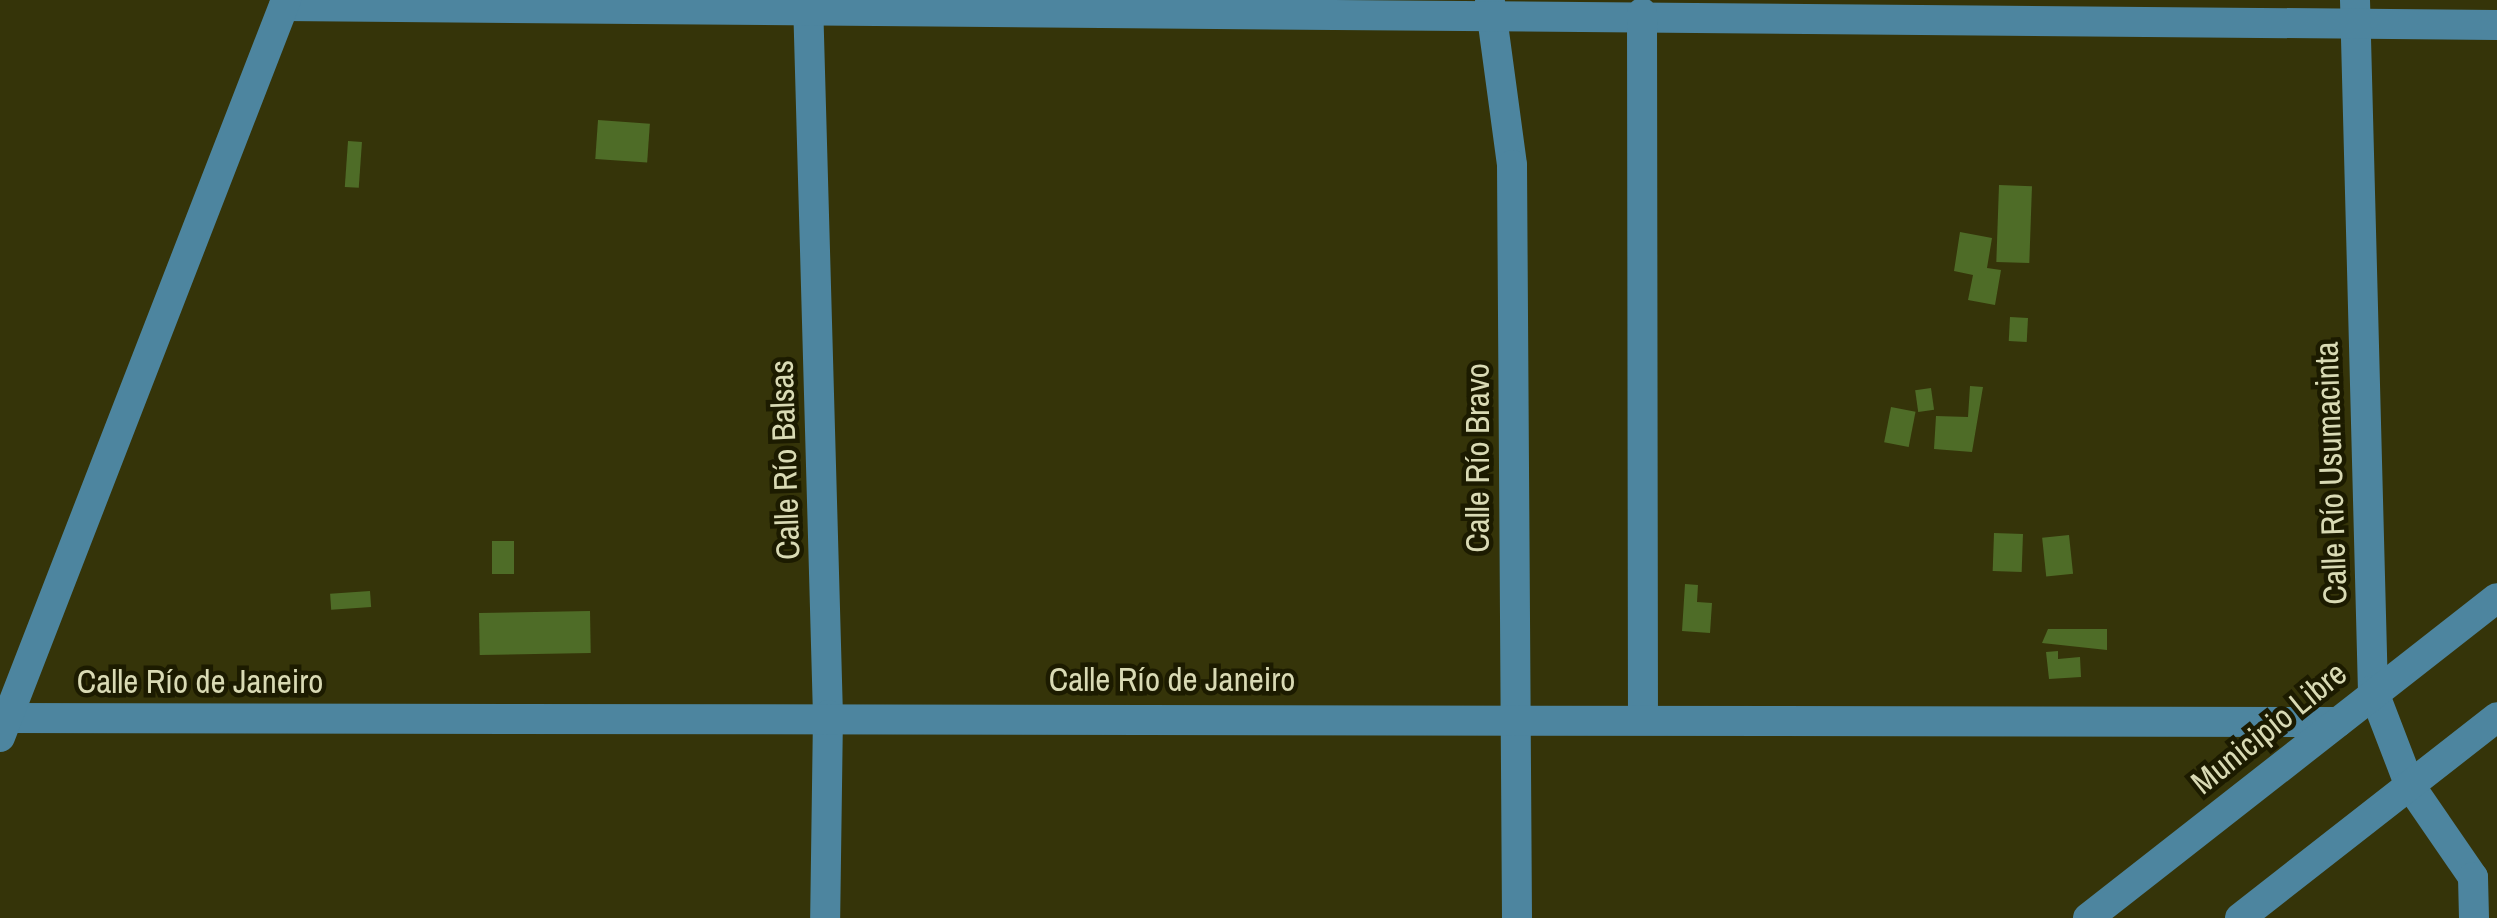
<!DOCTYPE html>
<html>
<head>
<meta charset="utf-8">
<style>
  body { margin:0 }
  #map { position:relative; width:2497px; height:918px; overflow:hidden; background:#353409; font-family:"Archivo Narrow",sans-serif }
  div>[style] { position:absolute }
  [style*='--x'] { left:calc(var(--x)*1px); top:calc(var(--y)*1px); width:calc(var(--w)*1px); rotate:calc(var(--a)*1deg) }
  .building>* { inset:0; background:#4e6c27; transform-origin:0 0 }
  .minor>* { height:30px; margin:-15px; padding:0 15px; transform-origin:15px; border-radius:15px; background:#4d859f }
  span { translate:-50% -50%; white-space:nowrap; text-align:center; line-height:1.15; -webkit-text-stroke:9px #1c1b00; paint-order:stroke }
  .street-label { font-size:33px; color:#d9dab4 }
</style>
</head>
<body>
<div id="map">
  <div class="building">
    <i style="left:598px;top:120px;width:52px;height:39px;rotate:4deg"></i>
    <i style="left:348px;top:141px;width:14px;height:46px;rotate:4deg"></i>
    <i style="left:1999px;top:185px;width:33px;height:77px;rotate:2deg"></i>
    <i style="clip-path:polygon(1960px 232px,1992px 238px,1987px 268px,2001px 270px,1995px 305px,1968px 300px,1973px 275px,1954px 271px)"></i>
    <i style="left:2010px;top:317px;width:18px;height:24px;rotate:3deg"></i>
    <i style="clip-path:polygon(1970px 386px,1983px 387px,1972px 452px,1934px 449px,1936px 416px,1968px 417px)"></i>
    <i style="left:1931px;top:388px;width:22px;height:16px;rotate:82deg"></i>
    <i style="left:1891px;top:407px;width:25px;height:36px;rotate:11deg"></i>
    <i style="left:1994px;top:533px;width:29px;height:38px;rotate:2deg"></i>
    <i style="left:2069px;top:535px;width:39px;height:27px;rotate:84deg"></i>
    <i style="left:492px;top:541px;width:22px;height:33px"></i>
    <i style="clip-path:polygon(1685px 584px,1698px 585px,1697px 602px,1712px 603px,1710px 633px,1682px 631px)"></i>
    <i style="left:370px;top:591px;width:16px;height:40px;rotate:86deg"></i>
    <i style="left:590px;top:611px;width:42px;height:111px;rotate:89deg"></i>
    <i style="clip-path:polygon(2048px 629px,2107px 629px,2107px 650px,2042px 643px)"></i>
    <i style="clip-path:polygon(2058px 651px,2058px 659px,2080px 657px,2081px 677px,2049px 679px,2046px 652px)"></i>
  </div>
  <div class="minor">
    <i style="--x:808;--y:0;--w:715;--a:88.4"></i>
    <i style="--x:828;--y:715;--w:203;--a:90.8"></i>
    <i style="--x:2355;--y:0;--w:690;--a:88.51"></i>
    <i style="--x:2373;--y:690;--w:101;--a:69"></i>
    <i style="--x:2409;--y:784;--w:113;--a:55.5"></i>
    <i style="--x:2473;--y:877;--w:41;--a:88.6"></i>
    <i style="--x:1490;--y:2;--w:164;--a:82.3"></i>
    <i style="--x:1512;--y:165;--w:753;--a:89.62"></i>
    <i style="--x:284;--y:6;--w:2213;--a:0.49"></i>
    <i style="--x:1642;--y:13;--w:704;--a:89.92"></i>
    <i style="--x:6;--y:718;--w:2332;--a:0.1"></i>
    <i style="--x:0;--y:737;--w:791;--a:-68.79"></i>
    <i style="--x:2088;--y:918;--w:519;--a:-38.04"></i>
    <i style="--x:2240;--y:918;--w:326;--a:-38"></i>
  </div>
  <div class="street-label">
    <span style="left:1478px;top:458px;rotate:-90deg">Calle Río Bravo</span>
    <span style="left:785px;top:460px;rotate:-92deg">Calle Río Balsas</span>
    <span style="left:2331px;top:473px;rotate:-92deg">Calle Río Usumacinta</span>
    <span style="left:1172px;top:680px">Calle Río de Janeiro</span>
    <span style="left:200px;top:682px">Calle Río de Janeiro</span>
    <span style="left:2269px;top:728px;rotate:-39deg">Municipio Libre</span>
  </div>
</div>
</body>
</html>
